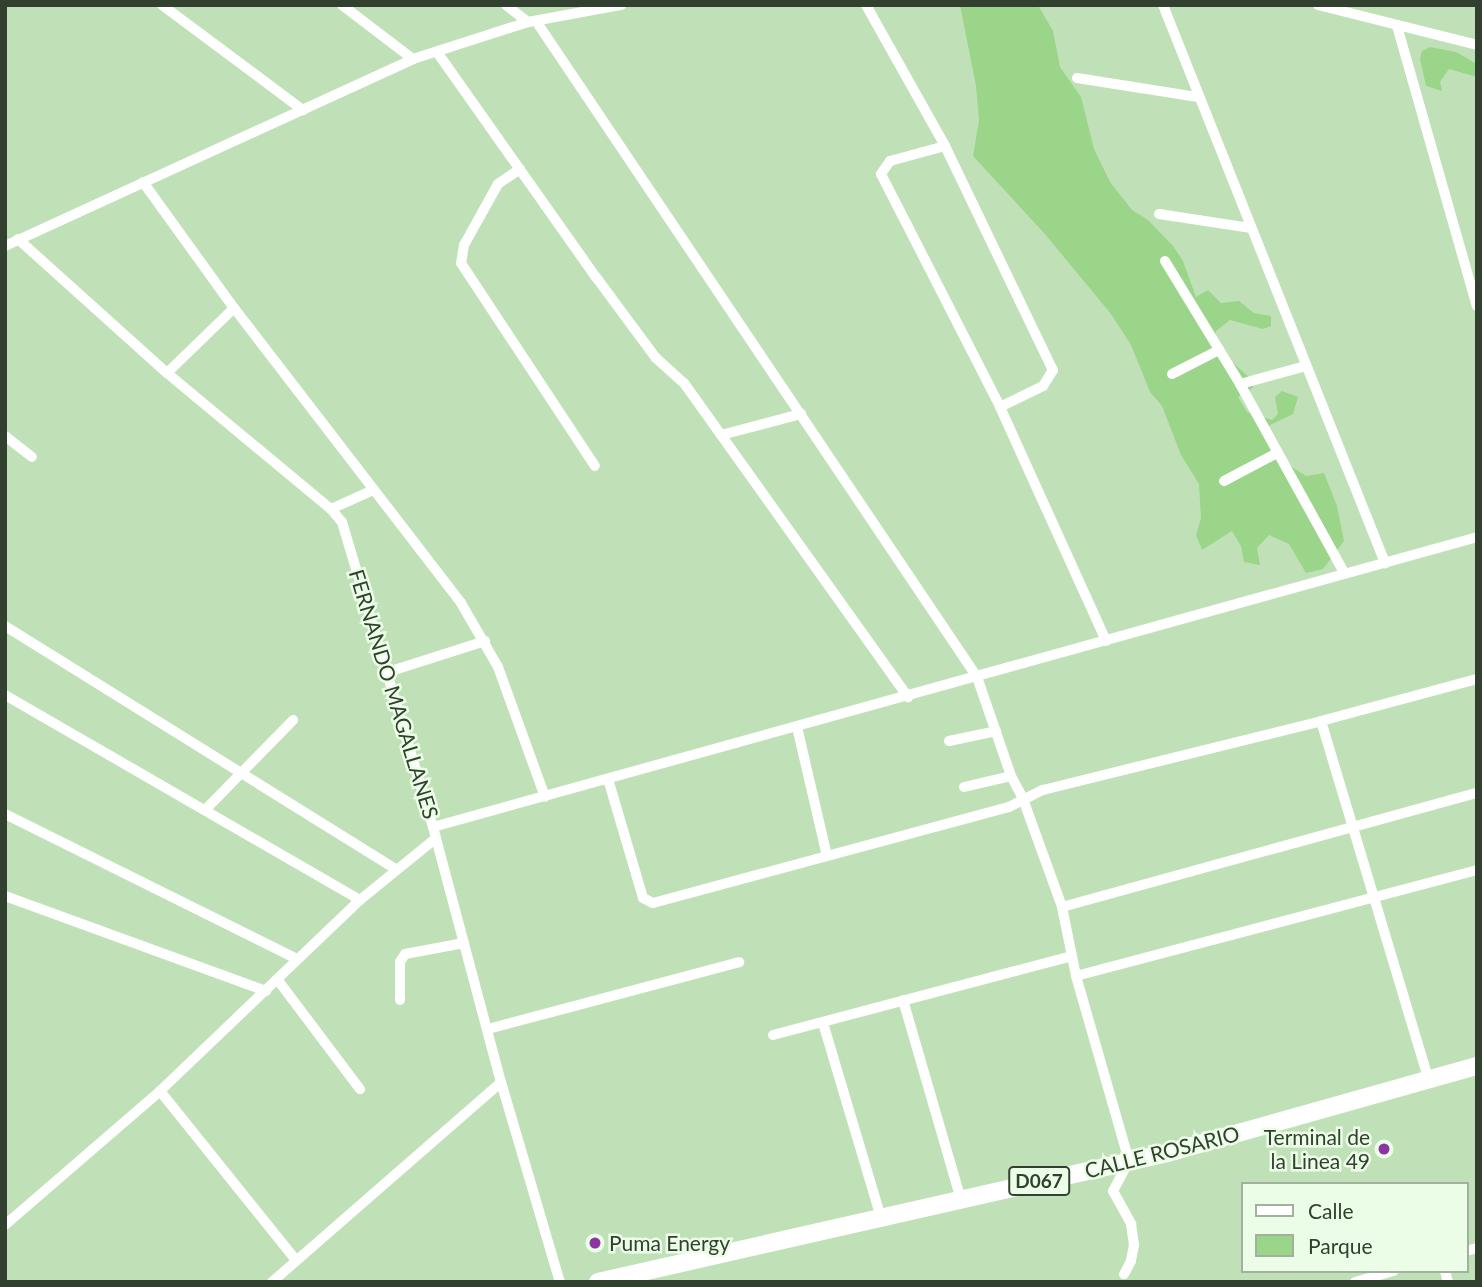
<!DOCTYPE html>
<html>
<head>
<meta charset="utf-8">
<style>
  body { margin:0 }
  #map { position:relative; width:1482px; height:1287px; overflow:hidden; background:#c0e1b7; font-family:Lato,sans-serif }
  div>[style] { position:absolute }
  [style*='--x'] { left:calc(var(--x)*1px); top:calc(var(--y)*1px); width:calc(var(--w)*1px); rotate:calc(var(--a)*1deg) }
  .green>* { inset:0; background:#9ad58a }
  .minor>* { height:10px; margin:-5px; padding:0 5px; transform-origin:5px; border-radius:5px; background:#fff }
  .primary>* { height:18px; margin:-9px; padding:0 9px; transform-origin:9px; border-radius:9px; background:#fff }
  .dots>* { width:19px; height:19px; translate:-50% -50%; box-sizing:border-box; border:4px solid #ecfde7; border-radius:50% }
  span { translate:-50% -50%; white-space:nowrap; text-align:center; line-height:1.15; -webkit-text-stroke:5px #ecfde7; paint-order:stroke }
  .shield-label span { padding:2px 5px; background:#ecfde7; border:2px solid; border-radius:5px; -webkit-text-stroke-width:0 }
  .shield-label { font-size:19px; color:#32402f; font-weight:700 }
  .street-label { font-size:21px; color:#32402f }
  .poi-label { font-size:21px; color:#32402f }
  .right { translate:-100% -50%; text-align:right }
  .left { translate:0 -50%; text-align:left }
  .frame { position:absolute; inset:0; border:7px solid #32402f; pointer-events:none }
  .legend { position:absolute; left:1241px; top:1182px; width:228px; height:91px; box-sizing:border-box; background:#ecfde7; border:2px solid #a2b19d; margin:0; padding:9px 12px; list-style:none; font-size:21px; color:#32402f }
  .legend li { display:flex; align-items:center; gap:14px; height:35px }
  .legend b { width:35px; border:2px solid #a2b19d }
</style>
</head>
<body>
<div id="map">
  <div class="green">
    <i style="clip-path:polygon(960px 5px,1038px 5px,1053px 31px,1060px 67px,1081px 97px,1094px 149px,1110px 182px,1132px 210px,1148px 220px,1173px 246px,1183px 261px,1196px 297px,1208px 290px,1221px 303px,1239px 301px,1254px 313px,1271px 316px,1271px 326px,1263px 329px,1230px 320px,1216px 331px,1214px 340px,1231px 361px,1251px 379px,1253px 388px,1238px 397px,1247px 412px,1272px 420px,1278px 414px,1275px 397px,1282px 391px,1298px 397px,1293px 414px,1270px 425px,1265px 433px,1279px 459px,1306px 476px,1324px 473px,1337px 506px,1344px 541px,1323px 569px,1306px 573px,1289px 544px,1269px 535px,1257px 548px,1260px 565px,1244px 562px,1241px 546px,1232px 531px,1202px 550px,1196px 535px,1201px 518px,1199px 484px,1181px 455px,1162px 406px,1150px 392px,1131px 345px,1111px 314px,1044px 233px,973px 156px,979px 120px,976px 86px)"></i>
    <i style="clip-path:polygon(1430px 47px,1456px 52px,1477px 64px,1477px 77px,1449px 69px,1440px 82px,1442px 91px,1426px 86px,1420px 59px,1422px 51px)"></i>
  </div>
  <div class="minor">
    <i style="--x:162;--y:5;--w:176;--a:36.7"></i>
    <i style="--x:342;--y:5;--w:89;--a:37.3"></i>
    <i style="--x:506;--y:5;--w:28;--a:38"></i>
    <i style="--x:866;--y:5;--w:162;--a:60.7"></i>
    <i style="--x:945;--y:146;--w:249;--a:64.3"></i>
    <i style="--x:1053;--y:370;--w:19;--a:122"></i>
    <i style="--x:1043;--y:386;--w:48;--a:154"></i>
    <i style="--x:1163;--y:5;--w:601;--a:68.3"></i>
    <i style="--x:1318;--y:5;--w:164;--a:14.1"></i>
    <i style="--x:536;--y:21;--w:790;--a:56.09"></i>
    <i style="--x:977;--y:677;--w:105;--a:71"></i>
    <i style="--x:1011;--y:776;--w:26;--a:62"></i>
    <i style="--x:1023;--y:799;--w:115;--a:70.1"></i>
    <i style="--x:1062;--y:907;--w:70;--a:78.5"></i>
    <i style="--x:1076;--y:976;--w:192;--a:74"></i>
    <i style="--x:1129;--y:1161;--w:34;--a:118"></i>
    <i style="--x:1113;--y:1191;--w:38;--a:61"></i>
    <i style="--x:1131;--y:1224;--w:21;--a:82"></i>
    <i style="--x:1134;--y:1245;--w:16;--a:101"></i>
    <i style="--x:1131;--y:1261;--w:15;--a:118"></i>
    <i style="--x:1397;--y:26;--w:291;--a:74.1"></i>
    <i style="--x:437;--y:52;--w:276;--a:54.8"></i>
    <i style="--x:596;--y:277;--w:101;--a:53.5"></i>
    <i style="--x:656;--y:358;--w:38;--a:42"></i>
    <i style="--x:684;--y:383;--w:386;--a:54.5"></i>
    <i style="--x:1077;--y:78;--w:121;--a:9"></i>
    <i style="--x:945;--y:146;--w:57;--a:164.7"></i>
    <i style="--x:890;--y:161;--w:16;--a:125"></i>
    <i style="--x:881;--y:174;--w:262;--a:62.9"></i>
    <i style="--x:1000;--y:407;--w:257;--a:65.6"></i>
    <i style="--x:520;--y:169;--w:27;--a:146"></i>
    <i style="--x:498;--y:184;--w:70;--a:119.1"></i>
    <i style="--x:464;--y:245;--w:18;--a:99"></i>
    <i style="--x:461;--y:263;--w:243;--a:56.6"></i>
    <i style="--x:143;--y:182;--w:155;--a:54.2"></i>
    <i style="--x:234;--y:308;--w:372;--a:52.4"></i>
    <i style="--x:461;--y:603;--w:74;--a:60"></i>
    <i style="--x:498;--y:667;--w:138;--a:70.1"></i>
    <i style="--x:1159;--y:214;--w:92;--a:8.7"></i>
    <i style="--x:18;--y:239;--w:200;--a:42"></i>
    <i style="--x:167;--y:373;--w:213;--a:39.7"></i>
    <i style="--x:331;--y:509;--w:17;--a:50"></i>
    <i style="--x:342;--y:522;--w:318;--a:73.4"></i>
    <i style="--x:433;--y:827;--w:264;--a:75.1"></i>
    <i style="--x:501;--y:1082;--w:209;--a:73.6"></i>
    <i style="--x:5;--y:246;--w:449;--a:-24.6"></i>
    <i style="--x:413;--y:59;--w:121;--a:-17.8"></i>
    <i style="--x:528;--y:22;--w:95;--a:-10.4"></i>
    <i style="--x:1165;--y:261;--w:144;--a:58.6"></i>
    <i style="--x:1240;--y:384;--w:217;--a:61.1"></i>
    <i style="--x:167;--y:373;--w:93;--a:-44.1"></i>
    <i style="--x:1172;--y:374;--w:53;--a:-27.1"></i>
    <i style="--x:1240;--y:384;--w:68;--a:-15.3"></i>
    <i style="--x:721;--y:435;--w:83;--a:-14.7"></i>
    <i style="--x:5;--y:436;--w:34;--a:38"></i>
    <i style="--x:1224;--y:481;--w:60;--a:-27.8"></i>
    <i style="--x:331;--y:509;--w:46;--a:-24.3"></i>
    <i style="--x:5;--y:626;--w:460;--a:31.9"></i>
    <i style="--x:388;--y:672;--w:102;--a:-17.7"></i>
    <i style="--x:5;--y:695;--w:410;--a:30"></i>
    <i style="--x:1321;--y:721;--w:375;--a:73.3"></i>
    <i style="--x:797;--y:727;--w:132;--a:76.9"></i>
    <i style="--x:949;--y:741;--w:48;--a:-12"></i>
    <i style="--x:608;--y:779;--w:124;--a:73.6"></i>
    <i style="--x:643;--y:898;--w:11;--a:27"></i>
    <i style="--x:653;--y:903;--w:369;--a:-15.1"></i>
    <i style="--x:1009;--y:807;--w:38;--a:-27"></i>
    <i style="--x:1043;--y:790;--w:286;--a:-13.9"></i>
    <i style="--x:1321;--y:721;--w:162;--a:-15.1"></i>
    <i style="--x:964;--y:787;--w:48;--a:-13.2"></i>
    <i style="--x:205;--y:810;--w:126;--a:-45.6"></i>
    <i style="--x:5;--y:814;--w:326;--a:26.4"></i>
    <i style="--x:433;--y:827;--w:1084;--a:-15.52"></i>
    <i style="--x:5;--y:896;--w:278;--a:20"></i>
    <i style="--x:1062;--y:907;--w:430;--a:-15.4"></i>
    <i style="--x:1076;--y:976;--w:415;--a:-14.8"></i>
    <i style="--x:277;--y:979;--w:138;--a:53"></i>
    <i style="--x:400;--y:1000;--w:38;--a:-90"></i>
    <i style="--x:400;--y:962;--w:9;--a:-58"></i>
    <i style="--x:405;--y:954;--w:60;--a:-10.6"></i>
    <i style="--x:903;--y:1000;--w:207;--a:73.8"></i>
    <i style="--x:823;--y:1023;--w:202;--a:73.4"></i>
    <i style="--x:488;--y:1029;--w:260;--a:-14.9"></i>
    <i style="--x:773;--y:1035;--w:308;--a:-14.8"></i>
    <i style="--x:160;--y:1091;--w:217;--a:51.2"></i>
    <i style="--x:5;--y:1225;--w:205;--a:-40.8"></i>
    <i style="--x:160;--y:1091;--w:277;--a:-43.7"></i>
    <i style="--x:360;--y:900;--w:98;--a:-39.2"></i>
    <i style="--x:1466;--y:1251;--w:11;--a:-15"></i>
    <i style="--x:1445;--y:1271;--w:11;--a:75"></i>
    <i style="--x:272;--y:1282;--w:304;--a:-41.1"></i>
    <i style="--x:1355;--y:1282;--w:40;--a:-16"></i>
  </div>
  <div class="primary">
    <i style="--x:598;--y:1282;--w:583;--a:-12.77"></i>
    <i style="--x:1167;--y:1153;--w:322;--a:-15.7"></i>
  </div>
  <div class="dots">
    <i style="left:1384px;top:1149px;background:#8c35a1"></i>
    <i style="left:595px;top:1243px;background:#8c35a1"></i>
  </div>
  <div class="shield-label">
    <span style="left:1039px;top:1181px">D067</span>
  </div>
  <div class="street-label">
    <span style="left:394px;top:694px;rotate:73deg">FERNANDO MAGALLANES</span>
    <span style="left:1162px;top:1152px;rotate:-14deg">CALLE ROSARIO</span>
  </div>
  <div class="poi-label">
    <span class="right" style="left:1370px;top:1149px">Terminal de<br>la Linea 49</span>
    <span class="left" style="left:609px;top:1243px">Puma Energy</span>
  </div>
  <div class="frame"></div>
  <ul class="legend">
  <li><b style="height:9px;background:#fff"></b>Calle</li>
  <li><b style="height:19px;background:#9ad58a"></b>Parque</li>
  </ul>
</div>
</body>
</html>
